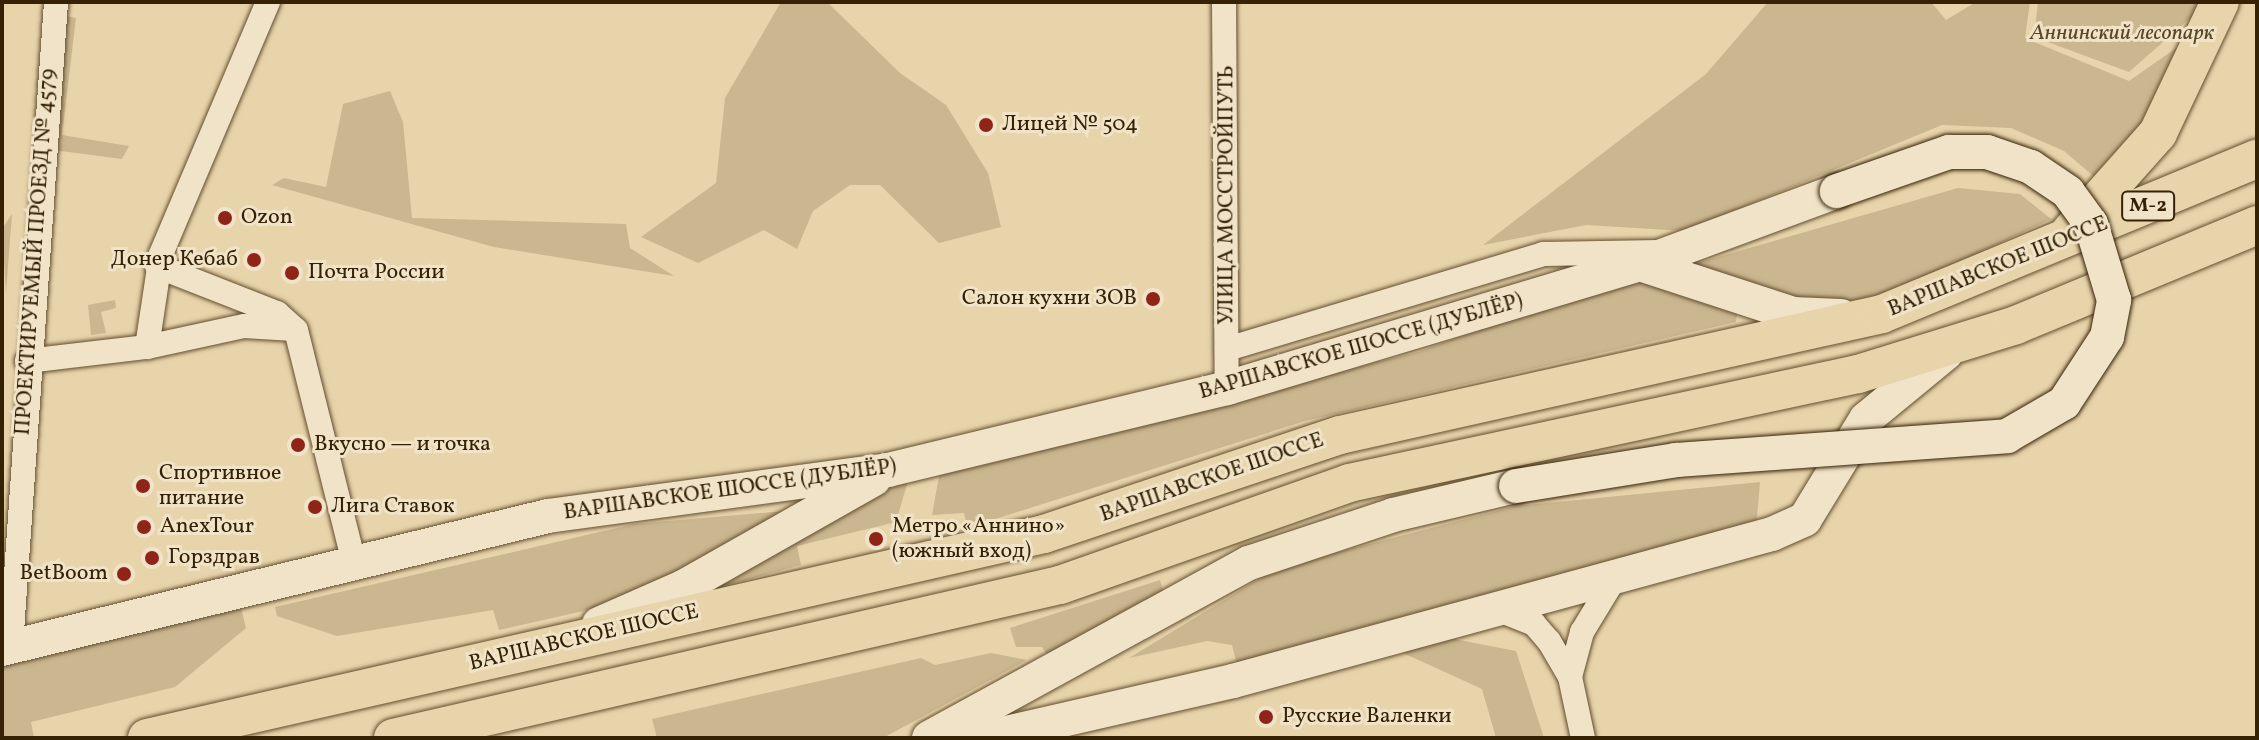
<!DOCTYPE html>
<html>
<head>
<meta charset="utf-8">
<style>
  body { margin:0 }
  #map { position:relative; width:2259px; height:740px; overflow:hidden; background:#e8d4ab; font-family:Vollkorn,serif }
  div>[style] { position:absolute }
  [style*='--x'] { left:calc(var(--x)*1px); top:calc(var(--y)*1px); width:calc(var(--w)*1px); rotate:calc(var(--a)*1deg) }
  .green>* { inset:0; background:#cab68f }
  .roads { filter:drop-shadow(0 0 2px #624e2e) drop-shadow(0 0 2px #624e2e) }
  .street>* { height:24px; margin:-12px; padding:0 12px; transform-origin:12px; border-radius:12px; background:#f0e3c8 }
  .secondary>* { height:34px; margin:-17px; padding:0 17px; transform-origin:17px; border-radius:17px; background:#f0e3c8 }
  .primary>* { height:38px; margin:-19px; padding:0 19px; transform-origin:19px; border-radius:19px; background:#e8d4ab }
  .bridges { filter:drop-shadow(0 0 2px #352205) drop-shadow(0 0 2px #352205) }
  .secondary-bridge>* { height:34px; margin:-17px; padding:0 17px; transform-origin:17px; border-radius:17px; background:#f0e3c8 }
  .dots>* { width:22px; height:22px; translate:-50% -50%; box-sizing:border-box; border:4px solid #f0e3c8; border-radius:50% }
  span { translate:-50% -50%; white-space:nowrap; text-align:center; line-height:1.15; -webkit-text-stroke:6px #f0e3c8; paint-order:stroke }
  .shield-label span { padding:2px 6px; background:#f0e3c8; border:2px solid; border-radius:6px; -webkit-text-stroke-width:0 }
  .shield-label { font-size:20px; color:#352205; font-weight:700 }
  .park-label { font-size:22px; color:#5a4728; font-style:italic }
  .poi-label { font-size:22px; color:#352205 }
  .left { translate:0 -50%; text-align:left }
  .right { translate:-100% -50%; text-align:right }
  .street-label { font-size:22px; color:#352205 }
  .frame { position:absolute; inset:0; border:4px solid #352205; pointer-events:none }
</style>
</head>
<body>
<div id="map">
  <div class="green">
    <i style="clip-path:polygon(781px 2px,827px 2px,900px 73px,946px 105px,988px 173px,1001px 227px,939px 243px,880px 185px,850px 185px,813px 211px,797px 249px,764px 230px,698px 263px,641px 237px,716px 183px,725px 98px)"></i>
    <i style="clip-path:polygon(1768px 2px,1931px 2px,1946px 20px,1976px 2px,2030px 2px,2025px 38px,2129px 81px,2199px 32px,2145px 126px,2098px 180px,2064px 151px,2011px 128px,1942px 125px,1685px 231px,1586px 225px,1483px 245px,1706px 74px)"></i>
    <i style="clip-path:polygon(2038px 2px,2204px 2px,2204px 6px,2129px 72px,2034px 37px)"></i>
    <i style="clip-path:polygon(61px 15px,76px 18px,62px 135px,129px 146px,122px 159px,46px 149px)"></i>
    <i style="clip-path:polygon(390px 91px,403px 122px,412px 218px,626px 224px,630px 248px,674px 276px,494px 247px,272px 185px,284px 178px,326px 187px,343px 104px)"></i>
    <i style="clip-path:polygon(1958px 188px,2020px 194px,2051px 219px,1892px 294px,1818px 306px,1683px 267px)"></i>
    <i style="clip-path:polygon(12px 214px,6px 293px,2px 229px)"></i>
    <i style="clip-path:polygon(1636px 273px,1738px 308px,1736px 322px,1305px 421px,967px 528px,964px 513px,932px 515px,940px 471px,1418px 352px)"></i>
    <i style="clip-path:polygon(115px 300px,116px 308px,101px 312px,106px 333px,91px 335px,88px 305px)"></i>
    <i style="clip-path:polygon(910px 474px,896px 522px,797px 546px,801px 565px,701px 592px)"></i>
    <i style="clip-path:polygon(1760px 482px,1756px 530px,1239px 672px,1232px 645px,1207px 641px,1129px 658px,1277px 568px,1516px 506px)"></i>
    <i style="clip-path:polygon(785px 511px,660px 583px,597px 608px,499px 630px,493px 610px,337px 636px,277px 616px,275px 607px,634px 524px)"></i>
    <i style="clip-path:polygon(1160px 580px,1164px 594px,1047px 654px,1042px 647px,1016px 647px,1010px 628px)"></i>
    <i style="clip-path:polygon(241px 608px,246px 628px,175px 687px,31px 722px,34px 738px,2px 738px,2px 666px)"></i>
    <i style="clip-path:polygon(1454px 639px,1516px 651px,1544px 738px,1496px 738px,1482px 689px,1401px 652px)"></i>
    <i style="clip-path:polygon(991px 653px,1027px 660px,883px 738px,657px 738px,652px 719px,921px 658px,935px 665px)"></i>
  </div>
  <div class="roads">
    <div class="street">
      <i style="--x:1224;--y:2;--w:386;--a:89.6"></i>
      <i style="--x:157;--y:266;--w:129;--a:21.4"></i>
      <i style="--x:277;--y:313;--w:25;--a:42"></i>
      <i style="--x:296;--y:330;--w:240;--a:76"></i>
      <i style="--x:147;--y:347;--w:99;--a:-12.2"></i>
      <i style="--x:244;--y:326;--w:50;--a:3.4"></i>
      <i style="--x:1227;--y:349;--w:330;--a:-16.7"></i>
      <i style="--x:1543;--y:254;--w:117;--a:-1"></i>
      <i style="--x:27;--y:361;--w:121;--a:-6.7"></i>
      <i style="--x:147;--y:347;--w:94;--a:-81.4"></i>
      <i style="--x:161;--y:254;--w:274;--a:-67"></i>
      <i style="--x:1502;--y:611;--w:35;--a:22"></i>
      <i style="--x:1534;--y:624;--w:23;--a:49"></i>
      <i style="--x:1549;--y:641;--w:42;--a:59.7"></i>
      <i style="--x:1570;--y:677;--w:62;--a:78"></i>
      <i style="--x:11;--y:646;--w:646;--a:-86"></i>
      <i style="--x:1570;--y:677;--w:47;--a:-75.1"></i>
      <i style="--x:1582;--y:632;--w:60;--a:-58.7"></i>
    </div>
    <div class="secondary">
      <i style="--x:1640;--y:264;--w:161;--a:18.1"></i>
      <i style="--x:1793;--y:314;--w:48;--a:2.4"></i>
      <i style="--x:599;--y:624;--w:94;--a:-23.8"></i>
      <i style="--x:685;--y:586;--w:217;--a:-29.5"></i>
      <i style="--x:2;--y:649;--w:562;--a:-13.69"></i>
      <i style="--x:548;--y:516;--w:343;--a:-7.7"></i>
      <i style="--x:888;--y:470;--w:349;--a:-13.6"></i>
      <i style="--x:1227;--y:388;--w:431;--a:-16.7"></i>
      <i style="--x:1640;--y:264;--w:210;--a:-20.3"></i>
      <i style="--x:929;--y:738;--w:365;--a:-28.7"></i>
      <i style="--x:1249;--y:563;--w:152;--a:-18.4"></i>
      <i style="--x:1393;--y:515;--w:126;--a:-13.3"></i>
      <i style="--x:984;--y:738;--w:255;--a:-12.9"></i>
      <i style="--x:1233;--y:681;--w:559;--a:-15.26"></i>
      <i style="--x:1772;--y:534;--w:36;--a:-24"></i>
      <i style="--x:1805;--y:519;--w:117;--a:-58.6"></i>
      <i style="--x:1866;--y:419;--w:104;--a:-39.5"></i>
    </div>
    <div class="primary">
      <i style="--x:2071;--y:231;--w:131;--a:-48.4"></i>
      <i style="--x:2158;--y:133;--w:145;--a:-64.7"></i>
      <i style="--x:147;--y:738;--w:920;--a:-12.81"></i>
      <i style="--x:1044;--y:534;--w:312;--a:-18.5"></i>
      <i style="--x:1340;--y:435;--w:555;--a:-12.58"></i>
      <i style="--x:1882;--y:314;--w:406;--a:-22.5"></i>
      <i style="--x:393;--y:738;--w:684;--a:-12.92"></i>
      <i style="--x:1060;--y:585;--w:306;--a:-19.4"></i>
      <i style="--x:1349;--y:483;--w:521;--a:-12.09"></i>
      <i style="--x:1858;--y:374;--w:165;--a:-17.2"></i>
      <i style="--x:2016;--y:325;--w:261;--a:-22.5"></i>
    </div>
  </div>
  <div class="bridges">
    <div class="secondary-bridge">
      <i style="--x:1516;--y:486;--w:162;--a:-9.2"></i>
      <i style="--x:1676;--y:460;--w:332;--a:-4.1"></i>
      <i style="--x:2007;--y:436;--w:66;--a:-30.1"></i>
      <i style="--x:2064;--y:403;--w:79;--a:-56.9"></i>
      <i style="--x:2107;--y:337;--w:38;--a:-79"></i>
      <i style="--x:2114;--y:300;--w:79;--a:-106.8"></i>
      <i style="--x:2091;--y:224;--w:39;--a:-126"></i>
      <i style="--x:2068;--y:192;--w:45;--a:-146"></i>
      <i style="--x:2031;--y:167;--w:46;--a:-161.2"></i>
      <i style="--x:1987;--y:152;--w:38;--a:180"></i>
      <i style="--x:1949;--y:152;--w:119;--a:160.8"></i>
    </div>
  </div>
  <div class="dots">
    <i style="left:986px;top:125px;background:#8f2418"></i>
    <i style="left:225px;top:218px;background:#8f2418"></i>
    <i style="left:254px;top:260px;background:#8f2418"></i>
    <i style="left:292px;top:273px;background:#8f2418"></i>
    <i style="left:1153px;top:299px;background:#8f2418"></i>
    <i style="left:298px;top:445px;background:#8f2418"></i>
    <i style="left:143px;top:486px;background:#8f2418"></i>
    <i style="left:315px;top:507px;background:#8f2418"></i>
    <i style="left:144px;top:527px;background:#8f2418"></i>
    <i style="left:876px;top:539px;background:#8f2418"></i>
    <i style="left:152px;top:558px;background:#8f2418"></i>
    <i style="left:124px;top:574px;background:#8f2418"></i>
    <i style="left:1266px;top:717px;background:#8f2418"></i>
  </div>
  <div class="shield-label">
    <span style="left:2148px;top:206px">М-2</span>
  </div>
  <div class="park-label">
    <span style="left:2122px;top:34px">Аннинский лесопарк</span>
  </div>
  <div class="poi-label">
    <span class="left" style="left:1002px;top:125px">Лицей № 504</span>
    <span class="left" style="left:241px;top:218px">Ozon</span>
    <span class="right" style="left:238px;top:260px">Донер Кебаб</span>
    <span class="left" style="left:308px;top:273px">Почта России</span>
    <span class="right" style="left:1137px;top:299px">Салон кухни ЗОВ</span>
    <span class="left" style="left:314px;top:445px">Вкусно — и точка</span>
    <span class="left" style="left:159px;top:486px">Спортивное<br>питание</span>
    <span class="left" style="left:331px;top:507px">Лига Ставок</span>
    <span class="left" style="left:892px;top:539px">Метро «Аннино»<br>(южный вход)</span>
    <span class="left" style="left:160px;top:527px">AnexTour</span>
    <span class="left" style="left:168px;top:558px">Горздрав</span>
    <span class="right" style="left:108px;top:574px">BetBoom</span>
    <span class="left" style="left:1282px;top:717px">Русские Валенки</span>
  </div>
  <div class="street-label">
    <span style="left:1227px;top:195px;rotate:-90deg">УЛИЦА МОССТРОЙПУТЬ</span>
    <span style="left:36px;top:252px;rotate:-86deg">ПРОЕКТИРУЕМЫЙ ПРОЕЗД № 4579</span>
    <span style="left:1998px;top:267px;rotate:-22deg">ВАРШАВСКОЕ ШОССЕ</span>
    <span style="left:1361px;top:347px;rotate:-16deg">ВАРШАВСКОЕ ШОССЕ (ДУБЛЁР)</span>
    <span style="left:1212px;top:478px;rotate:-19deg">ВАРШАВСКОЕ ШОССЕ</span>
    <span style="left:730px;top:490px;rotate:-8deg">ВАРШАВСКОЕ ШОССЕ (ДУБЛЁР)</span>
    <span style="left:584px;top:638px;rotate:-13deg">ВАРШАВСКОЕ ШОССЕ</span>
  </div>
  <div class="frame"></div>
</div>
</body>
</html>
